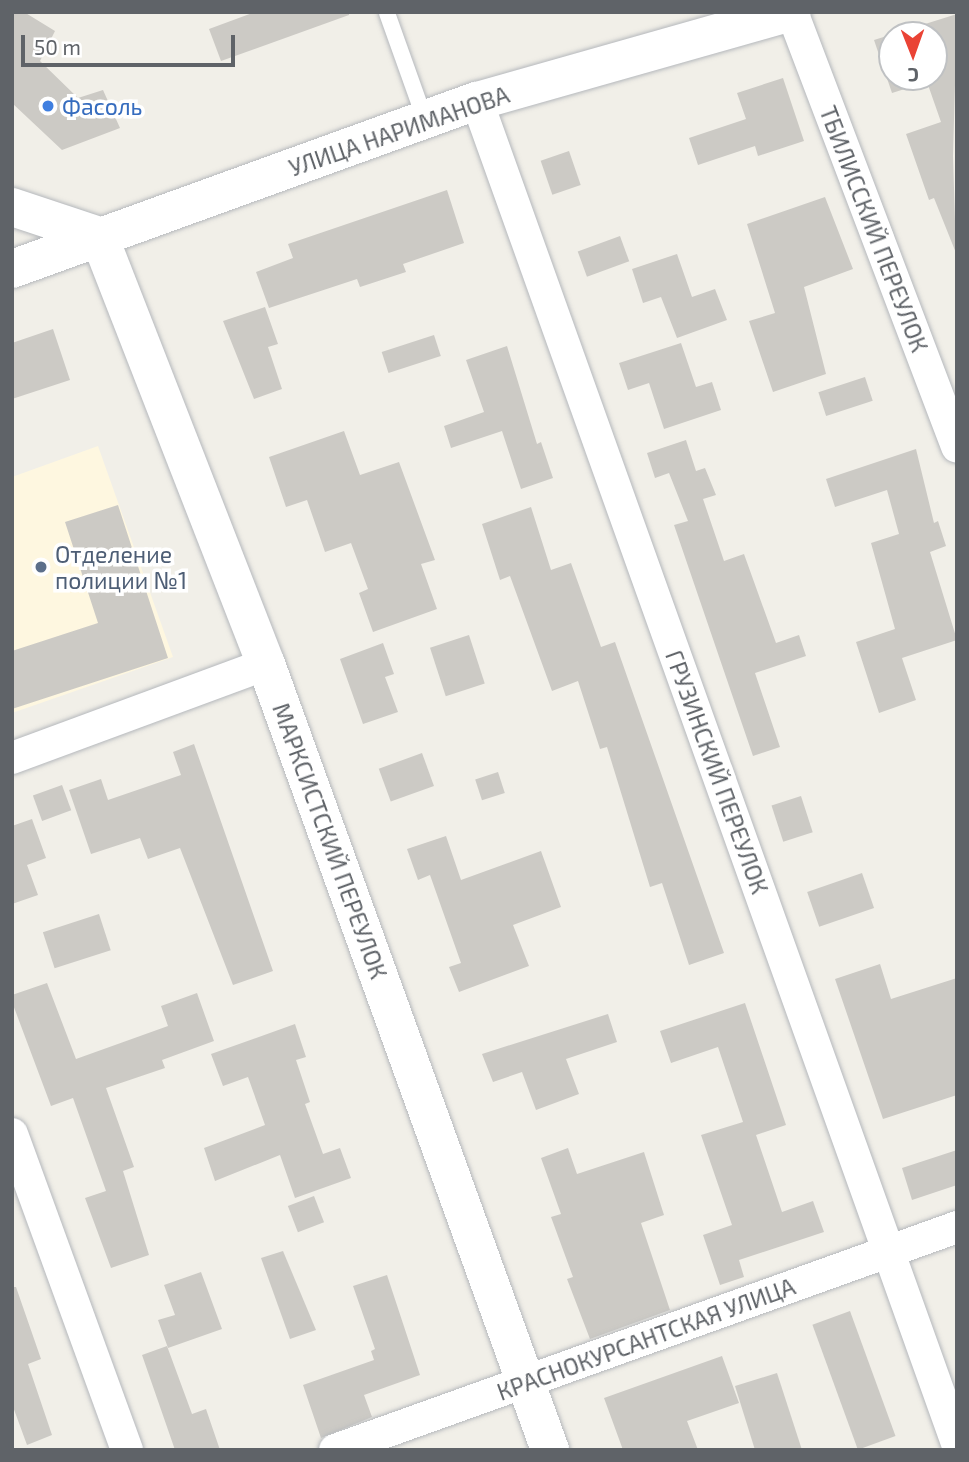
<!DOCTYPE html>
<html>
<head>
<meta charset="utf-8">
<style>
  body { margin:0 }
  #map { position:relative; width:969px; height:1462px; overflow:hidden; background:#f1efe8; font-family:"Exo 2",sans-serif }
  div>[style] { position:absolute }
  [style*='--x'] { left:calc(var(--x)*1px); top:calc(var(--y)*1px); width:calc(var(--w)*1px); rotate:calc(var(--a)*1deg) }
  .commercial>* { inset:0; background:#fef7e0 }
  .building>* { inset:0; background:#cccac5; transform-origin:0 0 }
  .roads { filter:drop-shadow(0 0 2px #b5b8bc) drop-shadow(0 0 2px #b5b8bc) }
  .lane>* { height:16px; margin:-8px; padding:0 8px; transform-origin:8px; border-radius:8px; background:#fff }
  .street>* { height:32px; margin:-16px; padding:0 16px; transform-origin:16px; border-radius:16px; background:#fff }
  .secondary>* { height:38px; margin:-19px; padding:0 19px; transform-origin:19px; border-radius:19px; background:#fff }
  .dots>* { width:19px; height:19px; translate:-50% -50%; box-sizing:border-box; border:4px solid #fff; border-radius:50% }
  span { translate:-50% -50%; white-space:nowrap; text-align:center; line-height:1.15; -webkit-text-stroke:7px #fff; paint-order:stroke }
  .shop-label { font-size:23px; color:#366cbe }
  .left { translate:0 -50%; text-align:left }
  .street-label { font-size:23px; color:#5f6368 }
  .service-label { font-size:23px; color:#4e5e75 }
  .frame { position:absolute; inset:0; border:14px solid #5f6368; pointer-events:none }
  .north { position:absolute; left:878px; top:21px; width:70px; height:70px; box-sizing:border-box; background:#fff; border:2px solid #bfc1c3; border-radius:50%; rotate:179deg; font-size:19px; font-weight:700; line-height:28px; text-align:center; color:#5f6368 }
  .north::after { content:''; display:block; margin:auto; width:24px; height:32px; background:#ea4335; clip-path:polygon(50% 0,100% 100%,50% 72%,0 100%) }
  .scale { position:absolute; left:21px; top:35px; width:214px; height:32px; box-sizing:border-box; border:4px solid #5f6368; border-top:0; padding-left:9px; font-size:21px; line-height:24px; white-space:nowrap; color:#5f6368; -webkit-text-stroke:5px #fff; paint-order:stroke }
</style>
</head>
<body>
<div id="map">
  <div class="commercial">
    <i style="clip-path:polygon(98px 446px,173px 657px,12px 713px,12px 477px)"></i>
  </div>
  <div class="building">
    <i style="clip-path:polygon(12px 12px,24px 12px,55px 31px,40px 61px,78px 98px,103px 90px,120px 128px,62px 150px,12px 103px)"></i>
    <i style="clip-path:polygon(255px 12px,349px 12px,349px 15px,221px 61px,209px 29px)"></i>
    <i style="clip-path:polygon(evenodd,957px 14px,953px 156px,956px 253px,934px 198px,929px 200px,906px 134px,941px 122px,927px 82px,892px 93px,874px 40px,957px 14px,892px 35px,934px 35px,934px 77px,892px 77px,892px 35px)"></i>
    <i style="clip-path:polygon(783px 78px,804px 141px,758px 156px,755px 146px,698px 165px,689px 138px,746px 119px,737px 93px)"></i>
    <i style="left:569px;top:151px;width:36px;height:30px;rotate:71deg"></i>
    <i style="clip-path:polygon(447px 190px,464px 243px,403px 264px,406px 272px,360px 287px,357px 279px,269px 308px,256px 272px,293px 258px,288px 244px)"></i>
    <i style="clip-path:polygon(825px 197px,853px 269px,804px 287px,826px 374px,773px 392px,749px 321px,775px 313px,747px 224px)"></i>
    <i style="left:620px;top:236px;width:27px;height:45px;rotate:70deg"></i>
    <i style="clip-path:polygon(677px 254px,692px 297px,715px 289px,727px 320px,677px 338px,661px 297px,643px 303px,632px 269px)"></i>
    <i style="clip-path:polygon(265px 307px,278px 344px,268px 347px,282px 389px,254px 399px,223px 321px)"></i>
    <i style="clip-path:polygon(53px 329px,70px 380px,12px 399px,12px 343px)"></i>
    <i style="left:434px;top:335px;width:22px;height:55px;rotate:72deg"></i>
    <i style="clip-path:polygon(681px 343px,696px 387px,712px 382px,721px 410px,664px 429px,649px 383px,628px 390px,619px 363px)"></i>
    <i style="clip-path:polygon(507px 346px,537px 444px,541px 442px,553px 478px,521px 489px,502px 431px,451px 448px,444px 426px,484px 412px,466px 360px)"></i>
    <i style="left:865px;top:377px;width:25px;height:49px;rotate:72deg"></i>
    <i style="clip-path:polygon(344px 431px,360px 475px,399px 462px,435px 560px,421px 564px,437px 609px,373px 632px,359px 593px,368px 589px,351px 543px,325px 552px,307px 500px,286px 507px,269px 457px)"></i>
    <i style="clip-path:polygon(686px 440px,696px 471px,705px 468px,716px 495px,703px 499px,724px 561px,744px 554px,776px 643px,799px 635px,806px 656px,755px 673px,780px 747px,753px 756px,674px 525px,688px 521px,669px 473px,655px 478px,647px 453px)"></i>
    <i style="clip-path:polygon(916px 449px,934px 523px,938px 521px,946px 546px,930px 552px,957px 640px,902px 658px,916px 700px,879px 713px,856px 642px,895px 629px,871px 543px,899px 534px,887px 490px,835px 507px,826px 479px)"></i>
    <i style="clip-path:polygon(118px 505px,168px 658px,12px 709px,12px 651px,98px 623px,65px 522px)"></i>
    <i style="clip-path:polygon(531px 507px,551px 570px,571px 563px,601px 647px,615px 642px,724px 953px,689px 965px,662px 883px,650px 887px,607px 747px,600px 749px,578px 681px,552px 691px,510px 576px,500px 580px,482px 524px)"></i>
    <i style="left:469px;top:635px;width:51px;height:41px;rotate:72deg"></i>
    <i style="clip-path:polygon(383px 643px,394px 674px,385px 677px,398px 712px,363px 724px,340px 659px)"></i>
    <i style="clip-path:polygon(194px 744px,273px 971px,233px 985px,180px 848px,148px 859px,140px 838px,91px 854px,69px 790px,101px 779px,108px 800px,181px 775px,173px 752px)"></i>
    <i style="left:422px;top:753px;width:35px;height:46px;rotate:70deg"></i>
    <i style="left:498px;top:772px;width:22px;height:24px;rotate:72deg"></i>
    <i style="left:62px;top:785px;width:27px;height:31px;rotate:70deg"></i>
    <i style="left:801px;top:796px;width:38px;height:31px;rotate:72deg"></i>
    <i style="clip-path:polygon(32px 819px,46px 858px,27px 865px,38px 895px,12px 904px,12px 826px)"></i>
    <i style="clip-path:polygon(446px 836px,461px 880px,541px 851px,561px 907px,513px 925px,529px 966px,459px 992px,449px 967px,461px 963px,430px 875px,418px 880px,407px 849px)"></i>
    <i style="left:862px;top:873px;width:37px;height:58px;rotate:71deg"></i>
    <i style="left:99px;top:914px;width:38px;height:59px;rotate:72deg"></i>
    <i style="clip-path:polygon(880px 964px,891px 999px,957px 978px,957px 1095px,883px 1119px,835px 979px)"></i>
    <i style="clip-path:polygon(47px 983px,76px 1059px,168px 1026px,161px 1006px,197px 993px,214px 1041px,162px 1060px,165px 1068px,106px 1088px,134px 1167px,123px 1171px,149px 1255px,111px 1268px,85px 1198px,106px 1191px,73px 1098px,51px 1106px,12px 1002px,12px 995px)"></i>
    <i style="clip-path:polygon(745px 1003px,786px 1125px,756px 1135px,782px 1212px,813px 1201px,824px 1232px,739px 1260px,744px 1277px,720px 1285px,703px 1235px,732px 1225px,701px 1135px,743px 1122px,718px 1047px,671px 1063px,660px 1031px)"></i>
    <i style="clip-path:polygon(608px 1014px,617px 1042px,566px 1059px,579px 1094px,536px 1110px,522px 1072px,493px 1082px,482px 1054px)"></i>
    <i style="clip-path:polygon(295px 1024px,306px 1057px,296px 1060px,310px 1102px,305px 1104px,323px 1154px,340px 1148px,351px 1178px,295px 1198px,280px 1155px,215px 1181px,204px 1148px,265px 1125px,248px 1077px,223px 1086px,211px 1054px)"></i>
    <i style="clip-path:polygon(568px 1148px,577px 1174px,644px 1152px,664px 1215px,641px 1223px,670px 1310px,590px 1339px,567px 1279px,573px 1277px,551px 1217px,561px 1214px,541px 1158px)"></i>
    <i style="clip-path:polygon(957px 1150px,957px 1185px,912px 1200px,902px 1168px)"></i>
    <i style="left:314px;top:1196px;width:28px;height:28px;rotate:69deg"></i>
    <i style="clip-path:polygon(283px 1251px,316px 1330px,290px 1339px,261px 1258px)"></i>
    <i style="clip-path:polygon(201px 1272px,222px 1329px,168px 1348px,158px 1320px,175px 1315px,164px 1285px)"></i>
    <i style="clip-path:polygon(387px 1275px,420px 1375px,364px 1395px,372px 1417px,321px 1438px,303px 1385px,374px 1360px,371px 1351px,375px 1349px,353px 1286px)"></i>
    <i style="clip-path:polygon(12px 1287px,16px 1287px,41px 1359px,28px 1364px,52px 1435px,27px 1445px,12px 1404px)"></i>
    <i style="left:850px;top:1311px;width:133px;height:40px;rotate:70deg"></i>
    <i style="clip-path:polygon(167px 1346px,192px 1414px,206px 1409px,220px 1450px,175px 1450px,142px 1355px)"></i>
    <i style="clip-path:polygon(722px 1356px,739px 1403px,687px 1421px,698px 1450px,623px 1450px,604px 1398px)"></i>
    <i style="clip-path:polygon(777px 1373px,802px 1450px,755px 1450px,735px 1386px)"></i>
  </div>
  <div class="roads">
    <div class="lane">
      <i style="--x:387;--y:13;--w:114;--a:70.4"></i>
    </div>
    <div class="street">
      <i style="--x:792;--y:12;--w:465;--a:69.2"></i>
      <i style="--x:477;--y:101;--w:1425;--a:70.32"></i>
      <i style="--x:12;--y:758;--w:271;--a:-20.3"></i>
      <i style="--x:12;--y:1134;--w:336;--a:70"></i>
      <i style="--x:335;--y:1450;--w:661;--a:-19.72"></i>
    </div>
    <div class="secondary">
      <i style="--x:12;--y:207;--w:92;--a:18.4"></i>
      <i style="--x:99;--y:236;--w:459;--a:68.7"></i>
      <i style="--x:266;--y:664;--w:836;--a:70.13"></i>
      <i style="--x:12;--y:269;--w:494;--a:-19.9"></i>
      <i style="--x:477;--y:101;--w:327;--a:-15.8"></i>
    </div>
  </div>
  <div class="dots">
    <i style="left:48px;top:106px;background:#3f7fe0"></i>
    <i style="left:41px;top:567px;background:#5c6f8a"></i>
  </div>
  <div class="shop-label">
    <span class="left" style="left:62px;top:106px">Фасоль</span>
  </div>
  <div class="street-label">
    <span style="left:399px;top:131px;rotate:-19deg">УЛИЦА НАРИМАНОВА</span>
    <span style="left:874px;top:229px;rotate:69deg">ТБИЛИССКИЙ ПЕРЕУЛОК</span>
    <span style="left:717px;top:772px;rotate:70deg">ГРУЗИНСКИЙ ПЕРЕУЛОК</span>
    <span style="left:330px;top:841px;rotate:70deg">МАРКСИСТСКИЙ ПЕРЕУЛОК</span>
    <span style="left:646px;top:1339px;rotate:-20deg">КРАСНОКУРСАНТСКАЯ УЛИЦА</span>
  </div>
  <div class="service-label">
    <span class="left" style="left:55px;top:567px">Отделение<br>полиции №1</span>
  </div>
  <div class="frame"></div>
  <div class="north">С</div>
  <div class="scale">50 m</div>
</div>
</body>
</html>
